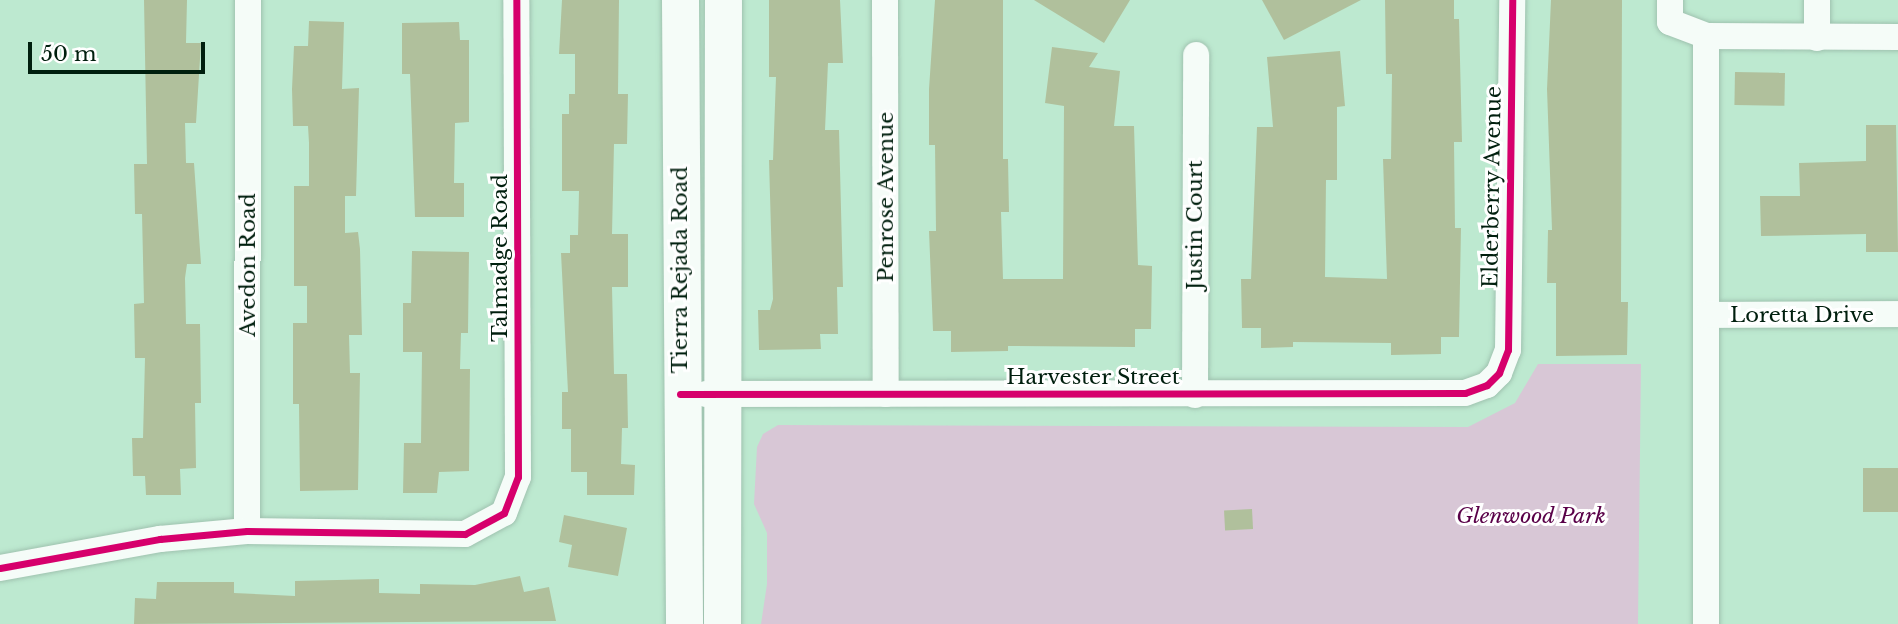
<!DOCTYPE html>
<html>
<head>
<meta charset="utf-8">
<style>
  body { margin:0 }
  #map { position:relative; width:1898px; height:624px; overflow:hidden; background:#bde9d0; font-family:"Libre Baskerville",serif }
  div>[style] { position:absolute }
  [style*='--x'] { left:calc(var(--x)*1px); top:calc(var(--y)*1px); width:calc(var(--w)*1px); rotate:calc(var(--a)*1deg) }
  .green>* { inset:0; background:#d8c7d6 }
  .building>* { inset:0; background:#b0c09c; transform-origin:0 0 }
  .roads { filter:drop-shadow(0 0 2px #9fc2af) drop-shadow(0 0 2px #9fc2af) }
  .minor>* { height:26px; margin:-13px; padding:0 13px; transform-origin:13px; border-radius:13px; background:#f5fcf8 }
  .secondary>* { height:37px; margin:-18.5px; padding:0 18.5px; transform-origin:18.5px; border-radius:18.5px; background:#f5fcf8 }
  .cycleway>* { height:7px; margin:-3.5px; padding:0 3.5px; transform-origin:3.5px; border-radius:3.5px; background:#d6006c }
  span { translate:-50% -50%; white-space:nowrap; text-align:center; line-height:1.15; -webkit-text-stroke:6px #fff; paint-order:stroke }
  .street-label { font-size:21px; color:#001f0e }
  .park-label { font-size:21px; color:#590048; font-style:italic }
  .scale { position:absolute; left:28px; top:42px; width:177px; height:32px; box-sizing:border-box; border:4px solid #001f0e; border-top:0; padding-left:9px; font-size:21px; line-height:24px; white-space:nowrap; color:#001f0e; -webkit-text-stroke:5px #fff; paint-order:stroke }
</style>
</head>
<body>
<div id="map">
  <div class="green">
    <i style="clip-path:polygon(1538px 364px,1641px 364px,1638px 624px,761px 624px,767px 584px,767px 533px,754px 504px,757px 447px,763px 434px,778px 425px,1468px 427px,1515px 403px)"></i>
  </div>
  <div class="building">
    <i style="clip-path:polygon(144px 0,187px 0,186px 43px,201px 43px,196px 123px,185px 123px,186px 163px,194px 163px,201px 264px,187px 264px,185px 278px,186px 324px,200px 324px,201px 403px,195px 403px,196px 468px,180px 469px,181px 495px,146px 495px,145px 476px,133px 476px,132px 438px,143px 438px,145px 358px,135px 358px,134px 304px,144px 303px,142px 214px,135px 214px,134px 164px,147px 164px)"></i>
    <i style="clip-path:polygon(562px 0,619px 0,618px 94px,628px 94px,627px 144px,614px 144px,612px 234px,628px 234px,628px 287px,612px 287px,614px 374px,627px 374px,628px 428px,622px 428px,621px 464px,635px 465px,634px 495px,587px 495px,587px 472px,571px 472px,571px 429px,562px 429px,562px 392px,568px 392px,561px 253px,570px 253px,570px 235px,578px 235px,579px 191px,562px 191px,562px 114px,569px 114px,569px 94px,575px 94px,575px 54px,559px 54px)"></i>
    <i style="clip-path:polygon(769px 0,840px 0,843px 63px,828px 63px,825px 130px,839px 130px,843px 287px,837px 287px,838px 334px,820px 334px,821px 349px,759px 350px,758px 310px,770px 310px,773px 299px,769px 160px,773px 160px,776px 77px,769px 77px)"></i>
    <i style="clip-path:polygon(935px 0,1003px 0,1003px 159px,1008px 159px,1009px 212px,1001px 212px,1003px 279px,1063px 279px,1064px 106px,1045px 103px,1052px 47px,1098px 53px,1089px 67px,1120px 71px,1114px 126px,1134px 126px,1138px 265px,1152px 266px,1151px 329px,1135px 329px,1135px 347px,1008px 346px,1008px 351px,951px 352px,951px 331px,933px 331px,929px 231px,936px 231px,935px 145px,929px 145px,929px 89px)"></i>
    <i style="clip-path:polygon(1034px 0,1130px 0,1104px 43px)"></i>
    <i style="clip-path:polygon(1262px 0,1361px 0,1284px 40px)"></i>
    <i style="clip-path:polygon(1385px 0,1454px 0,1454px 19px,1459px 19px,1462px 142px,1454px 142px,1455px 228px,1461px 228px,1459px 337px,1441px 337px,1441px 354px,1391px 355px,1391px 343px,1293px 342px,1293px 347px,1261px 348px,1261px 328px,1242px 328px,1241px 279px,1251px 279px,1257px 127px,1273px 127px,1267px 57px,1340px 51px,1345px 106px,1337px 107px,1337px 180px,1326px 180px,1325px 277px,1387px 279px,1383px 159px,1391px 159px,1392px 74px,1386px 74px)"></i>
    <i style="clip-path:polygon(1551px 0,1622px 0,1621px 302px,1628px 302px,1627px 355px,1556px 356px,1556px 283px,1547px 283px,1548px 230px,1552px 230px,1547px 89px)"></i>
    <i style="clip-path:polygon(309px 21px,344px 22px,342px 89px,359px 88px,356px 196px,345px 196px,345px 233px,358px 232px,360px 249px,362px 335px,349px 335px,350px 373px,360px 373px,358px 490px,300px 491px,299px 404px,293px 404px,293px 323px,307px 323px,307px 286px,294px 286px,294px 186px,309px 186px,309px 143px,308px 126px,293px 126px,292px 89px,294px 46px,308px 46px)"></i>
    <i style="clip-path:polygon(459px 22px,460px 40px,469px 40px,469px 122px,455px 123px,454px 183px,464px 183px,464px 217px,415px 217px,410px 74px,402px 74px,402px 23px)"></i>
    <i style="left:1735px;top:72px;width:50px;height:33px;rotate:1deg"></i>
    <i style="clip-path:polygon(1866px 125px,1896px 125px,1898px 252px,1866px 252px,1866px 234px,1761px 236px,1760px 196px,1800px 196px,1799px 163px,1866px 161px)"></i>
    <i style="clip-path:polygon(412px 251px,469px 252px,468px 333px,461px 333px,460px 369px,470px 369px,469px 471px,439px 472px,437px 493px,403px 493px,404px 443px,421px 443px,422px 352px,403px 352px,403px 303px,411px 303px)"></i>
    <i style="left:1898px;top:468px;width:44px;height:35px;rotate:90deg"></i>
    <i style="left:1252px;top:509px;width:20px;height:28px;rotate:87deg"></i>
    <i style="clip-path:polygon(564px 515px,627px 528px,618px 576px,568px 567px,572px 545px,559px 542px)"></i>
    <i style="clip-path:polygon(520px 576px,524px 592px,549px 587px,556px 621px,134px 624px,135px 598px,156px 599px,157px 582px,234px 582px,234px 593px,295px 596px,295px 581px,379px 579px,379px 593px,420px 594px,420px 584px,475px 585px)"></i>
  </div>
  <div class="roads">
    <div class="minor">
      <i style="--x:885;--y:0;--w:394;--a:89.9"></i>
      <i style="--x:1670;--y:0;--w:22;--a:90"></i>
      <i style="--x:1670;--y:22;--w:39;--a:21"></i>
      <i style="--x:1706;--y:36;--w:588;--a:90"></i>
      <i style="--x:1706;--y:36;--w:192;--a:0.3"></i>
      <i style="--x:1817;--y:38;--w:38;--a:-90"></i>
      <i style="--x:1707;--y:315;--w:191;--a:-0.3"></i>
      <i style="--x:706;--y:394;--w:759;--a:-0.08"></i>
      <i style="--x:1465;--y:393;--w:23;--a:-20"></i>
      <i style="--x:1487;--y:385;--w:17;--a:-45"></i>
      <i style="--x:1499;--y:373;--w:25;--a:-69"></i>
      <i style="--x:1508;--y:350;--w:350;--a:-89.3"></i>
      <i style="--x:1195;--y:395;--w:340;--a:-89.8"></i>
      <i style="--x:247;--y:531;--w:531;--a:-89.89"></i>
      <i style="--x:0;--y:568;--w:163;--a:-10.3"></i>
      <i style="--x:160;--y:539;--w:87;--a:-5.3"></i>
      <i style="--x:247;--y:531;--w:218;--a:0.8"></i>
      <i style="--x:465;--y:534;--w:44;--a:-28.3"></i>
      <i style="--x:504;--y:513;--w:39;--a:-69"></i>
      <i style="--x:518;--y:477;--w:477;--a:-90.2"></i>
    </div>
    <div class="secondary">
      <i style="--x:680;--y:0;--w:624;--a:89.63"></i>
      <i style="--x:722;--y:624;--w:624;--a:-89.91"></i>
    </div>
  </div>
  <div class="cycleway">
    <i style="--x:680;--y:394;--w:785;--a:-0.07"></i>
    <i style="--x:1465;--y:393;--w:23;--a:-20"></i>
    <i style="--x:1487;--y:385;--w:17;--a:-45"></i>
    <i style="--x:1499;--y:373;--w:25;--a:-69"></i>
    <i style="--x:1508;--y:350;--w:350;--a:-89.3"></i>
    <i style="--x:0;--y:568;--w:163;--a:-10.3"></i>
    <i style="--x:160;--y:539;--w:87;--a:-5.3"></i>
    <i style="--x:247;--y:531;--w:218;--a:0.8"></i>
    <i style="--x:465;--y:534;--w:44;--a:-28.3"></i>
    <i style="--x:504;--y:513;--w:39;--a:-69"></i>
    <i style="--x:518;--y:477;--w:477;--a:-90.2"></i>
  </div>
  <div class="street-label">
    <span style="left:1492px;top:187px;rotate:-89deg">Elderberry Avenue</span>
    <span style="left:886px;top:197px;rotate:-90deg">Penrose Avenue</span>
    <span style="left:1195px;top:225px;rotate:-90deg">Justin Court</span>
    <span style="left:500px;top:258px;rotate:-90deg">Talmadge Road</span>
    <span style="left:248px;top:265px;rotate:-90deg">Avedon Road</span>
    <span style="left:680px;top:270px;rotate:-90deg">Tierra Rejada Road</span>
    <span style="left:1802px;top:315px">Loretta Drive</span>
    <span style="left:1093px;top:377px">Harvester Street</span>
  </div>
  <div class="park-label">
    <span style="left:1531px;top:516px">Glenwood Park</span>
  </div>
  <div class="scale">50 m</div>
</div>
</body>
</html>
